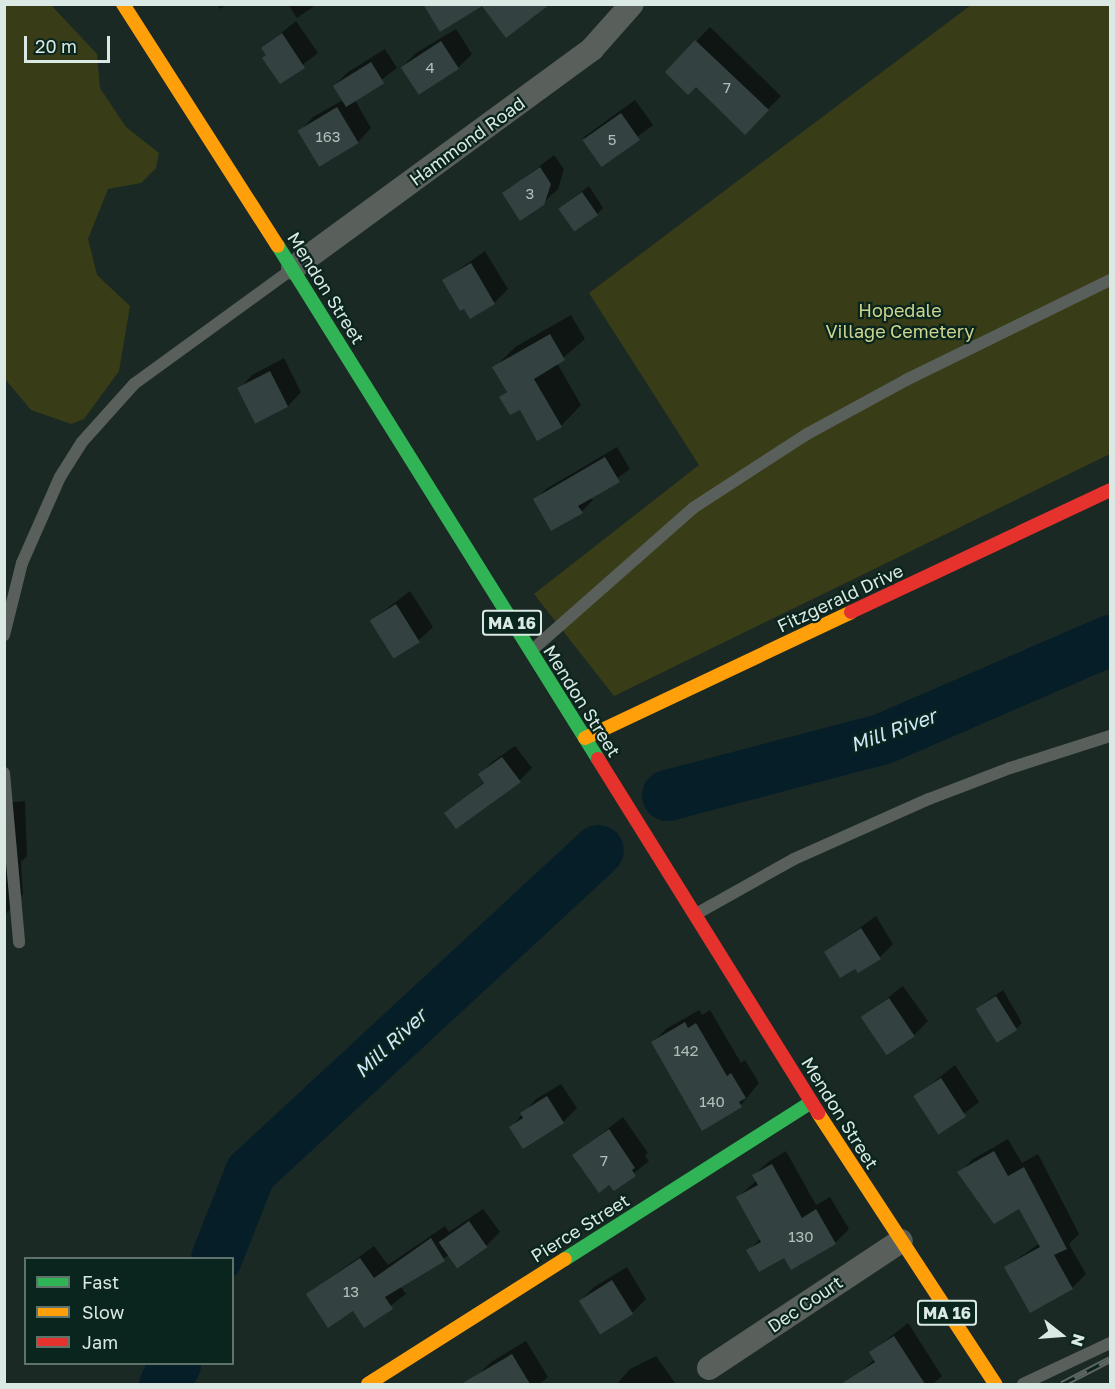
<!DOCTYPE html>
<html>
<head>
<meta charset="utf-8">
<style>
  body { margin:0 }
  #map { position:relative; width:1115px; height:1389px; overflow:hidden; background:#1b2925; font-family:"Golos Text",sans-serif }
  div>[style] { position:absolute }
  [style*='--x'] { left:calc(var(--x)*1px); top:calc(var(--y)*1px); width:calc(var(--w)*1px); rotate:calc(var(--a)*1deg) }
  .green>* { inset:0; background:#383c17 }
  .shadow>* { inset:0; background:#0007; transform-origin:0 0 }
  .river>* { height:51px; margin:-25.5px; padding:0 25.5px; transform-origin:25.5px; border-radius:25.5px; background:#061e28 }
  .building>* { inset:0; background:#334240; transform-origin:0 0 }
  .lane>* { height:12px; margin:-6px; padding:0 6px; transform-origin:6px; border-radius:6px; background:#595f5a }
  .street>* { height:24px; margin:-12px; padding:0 12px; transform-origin:12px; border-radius:12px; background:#595f5a }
  .fast>* { height:14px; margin:-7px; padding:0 7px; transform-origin:7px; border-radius:7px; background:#30b455 }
  .slow>* { height:14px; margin:-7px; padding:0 7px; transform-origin:7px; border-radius:7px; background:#ff9f0a }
  .jam>* { height:14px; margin:-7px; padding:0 7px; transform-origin:7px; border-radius:7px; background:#e5322d }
  .rail>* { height:7px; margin-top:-3.5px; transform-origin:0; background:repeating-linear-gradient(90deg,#0a251d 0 14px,#5d6561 0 28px); box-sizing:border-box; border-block:2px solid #5d6561 }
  span { translate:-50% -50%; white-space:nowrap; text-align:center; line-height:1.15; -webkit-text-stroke:4.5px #0a251d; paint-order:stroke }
  .number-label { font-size:15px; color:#b0bfba }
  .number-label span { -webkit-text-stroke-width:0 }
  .shield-label span { padding:2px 4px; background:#0a251d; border:2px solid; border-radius:4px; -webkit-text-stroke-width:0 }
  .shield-label { font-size:16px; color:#dae9e3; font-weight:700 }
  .street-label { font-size:18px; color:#dae9e3 }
  .park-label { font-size:18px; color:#ced58e }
  .water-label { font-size:20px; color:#cbe8f7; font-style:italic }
  .frame { position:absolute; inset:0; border:6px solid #dae9e3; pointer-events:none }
  .legend { position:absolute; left:24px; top:1257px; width:210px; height:108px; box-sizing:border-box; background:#0a251d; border:2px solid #5d736c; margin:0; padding:8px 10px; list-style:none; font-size:18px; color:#dae9e3 }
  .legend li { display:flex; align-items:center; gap:12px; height:30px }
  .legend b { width:30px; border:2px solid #5d736c }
  .north { position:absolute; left:1031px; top:1305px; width:60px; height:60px; -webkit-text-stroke:4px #0a251d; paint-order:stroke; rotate:107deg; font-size:16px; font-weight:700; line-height:24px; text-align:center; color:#dae9e3 }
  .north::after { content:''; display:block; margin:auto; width:21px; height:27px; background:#dae9e3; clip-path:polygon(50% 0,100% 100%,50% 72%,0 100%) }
  .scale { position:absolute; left:24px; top:36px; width:86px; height:27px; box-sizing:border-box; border:3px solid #dae9e3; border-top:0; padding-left:8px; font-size:18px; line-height:21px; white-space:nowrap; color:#dae9e3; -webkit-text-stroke:4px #0a251d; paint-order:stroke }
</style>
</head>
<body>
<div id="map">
  <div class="green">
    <i style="clip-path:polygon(4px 5px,51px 5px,97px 54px,100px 88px,126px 127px,159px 153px,156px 168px,141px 183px,108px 189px,88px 239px,97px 275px,130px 306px,119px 371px,84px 419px,71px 424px,31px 410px,5px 379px)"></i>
    <i style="clip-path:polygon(971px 5px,1110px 5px,1110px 454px,614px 696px,534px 594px,699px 465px,589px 293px)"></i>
  </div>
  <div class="shadow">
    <i style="clip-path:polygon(217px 4px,228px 4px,220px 9px)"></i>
    <i style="clip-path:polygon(288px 4px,317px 4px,297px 18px)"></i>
    <i style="clip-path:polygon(296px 21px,318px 53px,280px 82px,263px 48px)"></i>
    <i style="clip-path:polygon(710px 27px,781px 96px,745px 133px,696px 85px,667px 72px)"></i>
    <i style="clip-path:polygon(456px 29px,472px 54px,458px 68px,402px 67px,416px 53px)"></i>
    <i style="clip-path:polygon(385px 49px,397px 68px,355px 100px,371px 128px,358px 142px,300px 131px,313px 117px,343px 100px,334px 86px,348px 72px)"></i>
    <i style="left:635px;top:100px;width:31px;height:64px;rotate:54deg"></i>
    <i style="clip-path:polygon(554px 155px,564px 169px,558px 189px,543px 203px,504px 194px)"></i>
    <i style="clip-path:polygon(589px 186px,603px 208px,597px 214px,560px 208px)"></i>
    <i style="clip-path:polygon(485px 251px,508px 289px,494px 303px,444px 280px)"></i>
    <i style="clip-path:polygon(571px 315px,585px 339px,557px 363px,581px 405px,561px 426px,501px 397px,507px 391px,494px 368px,515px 347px)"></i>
    <i style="clip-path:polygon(284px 358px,301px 392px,288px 406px,256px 422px,239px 389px,252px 375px)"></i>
    <i style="clip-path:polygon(617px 447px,630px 469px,591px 497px,593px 500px,582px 511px,535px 500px,546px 489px)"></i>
    <i style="clip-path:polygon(410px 591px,433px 627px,419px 640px,372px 620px)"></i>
    <i style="clip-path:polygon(515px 746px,532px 768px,520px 780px,446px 813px,485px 781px,480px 774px,492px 762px)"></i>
    <i style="clip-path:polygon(25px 801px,27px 856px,21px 862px,23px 894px,4px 916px,4px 803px)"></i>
    <i style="clip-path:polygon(876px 916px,893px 944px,880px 957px,855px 967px,826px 952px)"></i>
    <i style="clip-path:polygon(903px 986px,928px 1021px,914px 1035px,863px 1017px)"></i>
    <i style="clip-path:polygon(1003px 990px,1022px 1023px,1016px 1029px,977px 1008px)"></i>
    <i style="clip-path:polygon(699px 1010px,702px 1015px,710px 1010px,741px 1063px,745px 1060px,759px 1083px,741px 1105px,653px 1042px,666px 1029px)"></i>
    <i style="clip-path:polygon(955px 1065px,979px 1102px,939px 1133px,915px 1097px)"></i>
    <i style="clip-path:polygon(561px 1084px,577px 1108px,563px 1122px,511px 1127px,536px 1099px)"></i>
    <i style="clip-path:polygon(623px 1117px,648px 1153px,645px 1156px,649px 1161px,614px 1189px,574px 1155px)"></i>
    <i style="clip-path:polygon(1008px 1139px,1022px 1163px,1038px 1154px,1079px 1234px,1069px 1244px,1086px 1274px,1072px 1288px,1006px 1267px,1040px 1243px,1020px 1207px,959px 1173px,973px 1159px)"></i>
    <i style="clip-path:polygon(786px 1151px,816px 1205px,830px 1197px,849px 1229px,835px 1243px,785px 1256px,748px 1251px,761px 1238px,738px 1197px,757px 1180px,754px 1175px,768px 1162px)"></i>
    <i style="clip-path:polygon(483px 1209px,500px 1232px,486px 1246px,455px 1266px,449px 1255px,400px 1286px,406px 1294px,364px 1326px,354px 1309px,308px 1294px,374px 1246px,388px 1265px,445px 1226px,449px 1232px)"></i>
    <i style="clip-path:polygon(627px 1267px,646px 1299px,632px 1313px,581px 1300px,594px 1287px)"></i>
    <i style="clip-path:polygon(908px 1323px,942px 1376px,933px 1384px,857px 1384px,853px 1378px,875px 1359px,871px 1352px)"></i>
    <i style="clip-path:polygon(526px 1341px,548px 1377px,540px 1384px,479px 1384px,477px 1376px,491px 1362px)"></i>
    <i style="clip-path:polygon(656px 1356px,676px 1384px,617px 1384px,630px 1369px)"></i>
  </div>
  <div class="river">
    <i style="--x:667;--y:795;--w:221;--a:-14.7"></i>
    <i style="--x:881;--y:739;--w:249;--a:-23.4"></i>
    <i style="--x:216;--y:1258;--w:92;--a:-68.4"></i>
    <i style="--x:250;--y:1172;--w:474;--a:-42.8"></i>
    <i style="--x:164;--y:1384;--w:23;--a:-61"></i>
  </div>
  <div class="building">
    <i style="clip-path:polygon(423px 4px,550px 4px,506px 38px,482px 6px,440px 32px)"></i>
    <i style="clip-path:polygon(282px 33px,305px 68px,280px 84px,262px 58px,266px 55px,261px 48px)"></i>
    <i style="clip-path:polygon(695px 40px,769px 110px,745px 135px,696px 87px,688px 95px,665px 72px)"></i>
    <i style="left:441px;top:41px;width:33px;height:48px;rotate:57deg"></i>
    <i style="left:371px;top:62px;width:25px;height:45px;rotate:58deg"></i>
    <i style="left:337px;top:107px;width:42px;height:46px;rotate:59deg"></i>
    <i style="left:621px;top:113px;width:33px;height:47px;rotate:55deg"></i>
    <i style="clip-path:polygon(540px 167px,551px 184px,544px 205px,520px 221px,502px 193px)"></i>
    <i style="left:582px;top:192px;width:28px;height:29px;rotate:55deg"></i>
    <i style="clip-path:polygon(471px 263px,495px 304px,470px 319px,464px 309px,460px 311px,442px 280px)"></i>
    <i style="clip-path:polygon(550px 334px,565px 360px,534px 379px,562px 427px,537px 441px,520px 410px,510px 415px,499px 397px,507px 392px,492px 367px)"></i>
    <i style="left:270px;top:371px;width:40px;height:37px;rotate:63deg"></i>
    <i style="clip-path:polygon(605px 457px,620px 482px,578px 506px,583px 513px,551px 531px,533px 499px)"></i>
    <i style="left:396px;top:604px;width:45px;height:31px;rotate:58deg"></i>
    <i style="clip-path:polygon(502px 757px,521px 782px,456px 829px,444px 813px,484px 783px,478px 774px)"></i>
    <i style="clip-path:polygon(861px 928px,881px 959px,858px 973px,855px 969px,840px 978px,824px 952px)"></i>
    <i style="left:996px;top:996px;width:40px;height:24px;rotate:58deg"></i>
    <i style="left:889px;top:998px;width:46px;height:34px;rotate:56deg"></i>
    <i style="clip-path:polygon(685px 1022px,688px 1028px,696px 1023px,727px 1076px,731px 1073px,746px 1098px,739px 1102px,742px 1107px,702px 1131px,651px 1042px)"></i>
    <i style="left:941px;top:1078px;width:46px;height:33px;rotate:57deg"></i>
    <i style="clip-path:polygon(547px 1096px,564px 1123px,523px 1149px,509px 1127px,523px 1118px,520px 1113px)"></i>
    <i style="clip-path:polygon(609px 1129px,635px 1168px,632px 1170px,636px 1176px,614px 1191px,609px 1185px,599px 1193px,572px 1155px)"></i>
    <i style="clip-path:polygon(994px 1151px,1008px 1176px,1024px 1167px,1067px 1249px,1054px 1255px,1073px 1289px,1030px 1313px,1004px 1267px,1040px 1247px,1019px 1209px,994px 1224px,957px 1172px)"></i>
    <i style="clip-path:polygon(772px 1164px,802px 1218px,816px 1209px,836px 1244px,791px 1270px,784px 1258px,759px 1272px,746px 1250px,761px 1242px,736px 1197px,758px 1185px,752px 1175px)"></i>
    <i style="left:469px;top:1221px;width:32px;height:37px;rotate:55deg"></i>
    <i style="clip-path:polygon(431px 1238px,445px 1261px,385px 1297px,393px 1309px,364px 1328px,353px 1311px,328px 1328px,306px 1294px,360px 1258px,374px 1278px)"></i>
    <i style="left:612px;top:1280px;width:40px;height:39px;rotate:58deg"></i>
    <i style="clip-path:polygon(894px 1336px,925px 1384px,841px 1384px,875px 1362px,869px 1352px)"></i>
    <i style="clip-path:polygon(512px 1354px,530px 1384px,461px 1384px)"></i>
  </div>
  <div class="lane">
    <i style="--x:4;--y:635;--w:74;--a:-76"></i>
    <i style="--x:22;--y:563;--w:94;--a:-66.2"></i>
    <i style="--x:60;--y:477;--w:41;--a:-57.8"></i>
    <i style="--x:82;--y:442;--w:78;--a:-48.1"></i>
    <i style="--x:134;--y:384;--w:195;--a:-36"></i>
    <i style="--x:531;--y:651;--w:216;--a:-41.4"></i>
    <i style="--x:693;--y:508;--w:136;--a:-33"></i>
    <i style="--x:807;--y:434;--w:113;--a:-28.6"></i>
    <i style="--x:906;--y:380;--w:227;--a:-26.1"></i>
    <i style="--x:4;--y:773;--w:170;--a:84.9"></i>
    <i style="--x:696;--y:914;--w:112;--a:-29.3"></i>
    <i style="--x:794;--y:859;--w:148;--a:-24"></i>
    <i style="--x:929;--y:799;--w:87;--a:-20.9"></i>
    <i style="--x:1010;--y:768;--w:105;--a:-17.7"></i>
    <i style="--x:1023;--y:1384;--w:96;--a:-25.2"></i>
  </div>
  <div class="street">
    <i style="--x:293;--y:268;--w:371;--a:-36.2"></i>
    <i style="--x:592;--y:49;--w:60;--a:-48.4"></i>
    <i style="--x:709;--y:1368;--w:230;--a:-33.5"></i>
  </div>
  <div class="fast">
    <i style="--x:278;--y:246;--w:605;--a:58.04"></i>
    <i style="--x:565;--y:1259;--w:292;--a:-32.5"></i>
  </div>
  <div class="slow">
    <i style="--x:123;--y:4;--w:287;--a:57.4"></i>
    <i style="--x:585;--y:738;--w:294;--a:-25.3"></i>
    <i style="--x:818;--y:1113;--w:324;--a:56.8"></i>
    <i style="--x:368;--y:1384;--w:233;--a:-32.4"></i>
  </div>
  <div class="jam">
    <i style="--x:851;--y:612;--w:286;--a:-25.2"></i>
    <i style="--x:598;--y:759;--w:417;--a:58.1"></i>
  </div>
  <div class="rail">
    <i style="--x:1062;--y:1384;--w:54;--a:-27.5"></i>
  </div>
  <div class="number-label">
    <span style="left:430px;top:68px">4</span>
    <span style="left:727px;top:88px">7</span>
    <span style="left:328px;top:137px">163</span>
    <span style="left:612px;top:140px">5</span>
    <span style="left:530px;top:194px">3</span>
    <span style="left:686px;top:1051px">142</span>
    <span style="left:712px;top:1102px">140</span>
    <span style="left:604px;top:1161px">7</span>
    <span style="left:801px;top:1237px">130</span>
    <span style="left:351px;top:1292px">13</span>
  </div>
  <div class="shield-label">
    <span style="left:512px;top:623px">MA 16</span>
    <span style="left:947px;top:1313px">MA 16</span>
  </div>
  <div class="street-label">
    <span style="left:467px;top:141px;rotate:-36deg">Hammond Road</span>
    <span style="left:326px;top:288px;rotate:58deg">Mendon Street</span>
    <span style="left:840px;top:598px;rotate:-25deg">Fitzgerald Drive</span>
    <span style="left:582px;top:701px;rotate:58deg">Mendon Street</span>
    <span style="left:840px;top:1113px;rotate:58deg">Mendon Street</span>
    <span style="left:580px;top:1228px;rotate:-32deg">Pierce Street</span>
    <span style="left:805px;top:1304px;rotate:-34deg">Dec Court</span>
  </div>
  <div class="park-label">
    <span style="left:900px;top:321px">Hopedale<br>Village Cemetery</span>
  </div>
  <div class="water-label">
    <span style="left:893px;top:730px;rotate:-20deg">Mill River</span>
    <span style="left:390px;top:1043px;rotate:-43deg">Mill River</span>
  </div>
  <div class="frame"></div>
  <ul class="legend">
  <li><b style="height:8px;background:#30b455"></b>Fast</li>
  <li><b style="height:8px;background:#ff9f0a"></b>Slow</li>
  <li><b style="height:8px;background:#e5322d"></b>Jam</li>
  </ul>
  <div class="north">N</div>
  <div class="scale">20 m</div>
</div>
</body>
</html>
